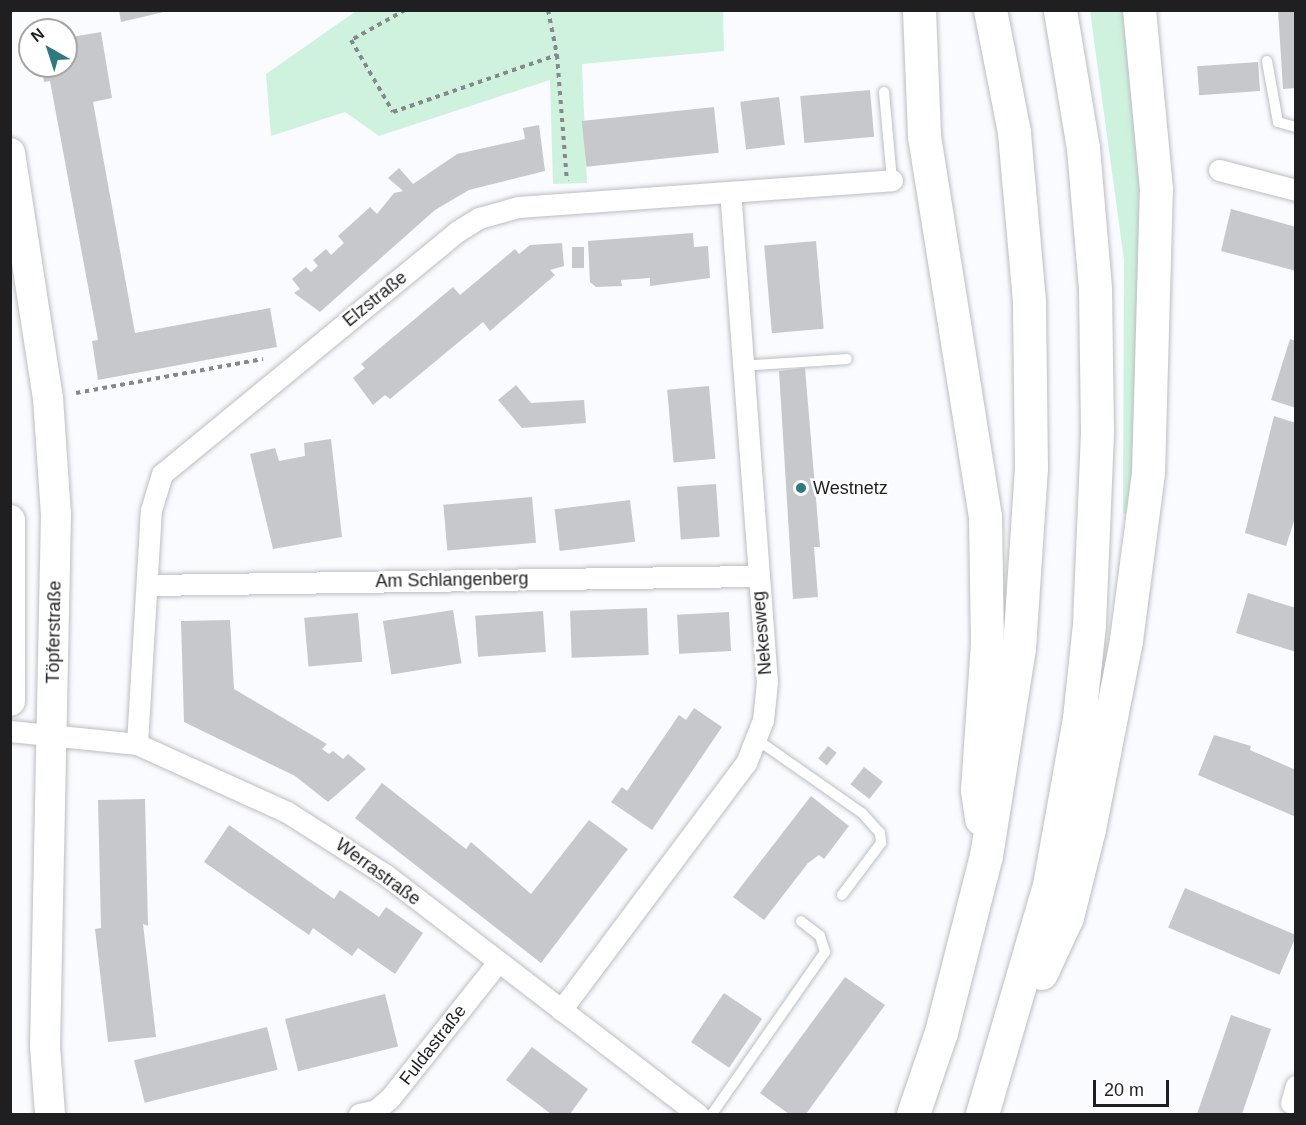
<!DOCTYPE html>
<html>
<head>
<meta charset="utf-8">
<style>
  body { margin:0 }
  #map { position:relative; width:1306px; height:1125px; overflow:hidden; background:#f9fbff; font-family:Helvetica,sans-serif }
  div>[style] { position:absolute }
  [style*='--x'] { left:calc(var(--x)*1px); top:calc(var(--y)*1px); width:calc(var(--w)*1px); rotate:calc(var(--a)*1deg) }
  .green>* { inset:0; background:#cff2df }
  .building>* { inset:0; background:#c7c8cc; transform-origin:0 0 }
  .path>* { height:4px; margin-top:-2px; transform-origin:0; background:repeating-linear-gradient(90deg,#87888b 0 4.5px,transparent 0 9px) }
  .roads { filter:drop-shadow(0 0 2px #bcbec1) drop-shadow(0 0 2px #bcbec1) }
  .lane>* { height:10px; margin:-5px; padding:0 5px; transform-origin:5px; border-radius:5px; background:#fff }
  .street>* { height:21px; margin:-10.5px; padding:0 10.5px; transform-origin:10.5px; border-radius:10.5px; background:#fff }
  .secondary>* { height:30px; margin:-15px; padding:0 15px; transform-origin:15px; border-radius:15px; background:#fff }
  .highway>* { height:33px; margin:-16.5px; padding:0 16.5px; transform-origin:16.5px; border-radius:16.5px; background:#fff }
  .dots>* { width:16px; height:16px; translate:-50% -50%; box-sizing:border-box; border:3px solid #fff; border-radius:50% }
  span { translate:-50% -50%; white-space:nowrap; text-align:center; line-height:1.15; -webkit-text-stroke:5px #fff; paint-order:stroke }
  .street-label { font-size:18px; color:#1f1f21 }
  .poi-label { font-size:18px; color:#1f1f21 }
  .left { translate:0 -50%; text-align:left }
  .frame { position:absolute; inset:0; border:12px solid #1f1f21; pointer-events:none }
  .north { position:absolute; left:18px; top:18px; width:60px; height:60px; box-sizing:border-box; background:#fff; border:2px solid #a5a5a6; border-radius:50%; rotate:321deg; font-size:16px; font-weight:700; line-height:24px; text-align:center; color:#1f1f21 }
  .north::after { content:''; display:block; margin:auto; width:21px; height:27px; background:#317981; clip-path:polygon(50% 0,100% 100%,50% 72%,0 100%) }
  .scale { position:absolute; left:1093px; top:1080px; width:76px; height:27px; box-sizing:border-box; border:3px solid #1f1f21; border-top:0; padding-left:8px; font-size:18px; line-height:21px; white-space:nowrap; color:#1f1f21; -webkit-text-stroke:4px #fff; paint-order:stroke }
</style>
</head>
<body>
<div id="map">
  <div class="green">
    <i style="clip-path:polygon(356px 11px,723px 11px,724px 51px,582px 64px,587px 183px,553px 184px,550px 80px,379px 136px,345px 112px,271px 136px,266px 74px)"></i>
    <i style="clip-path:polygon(1090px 11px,1124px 11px,1142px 205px,1132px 514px,1123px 514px,1124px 260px)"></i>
  </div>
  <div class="building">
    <i style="clip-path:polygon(119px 10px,168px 10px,168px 11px,121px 22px)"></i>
    <i style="clip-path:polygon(1278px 10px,1296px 10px,1296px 88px,1283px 89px)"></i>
    <i style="clip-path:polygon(101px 32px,112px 98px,93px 102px,135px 333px,270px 308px,277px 347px,98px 380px,92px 341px,98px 340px,50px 81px,44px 82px,41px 66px,66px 66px,66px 38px)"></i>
    <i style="left:1258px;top:62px;width:29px;height:61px;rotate:86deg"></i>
    <i style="left:870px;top:90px;width:47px;height:70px;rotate:85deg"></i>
    <i style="left:779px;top:97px;width:48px;height:39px;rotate:83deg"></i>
    <i style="left:714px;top:107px;width:46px;height:133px;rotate:84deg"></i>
    <i style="clip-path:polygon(539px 125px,545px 171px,469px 190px,435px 210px,320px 312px,294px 293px,300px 289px,292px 279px,306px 267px,311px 272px,318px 266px,313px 260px,326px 249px,331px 255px,344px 243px,338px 236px,347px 228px,370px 207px,377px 214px,394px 193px,403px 191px,388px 178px,399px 168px,413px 184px,457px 154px,525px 139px,523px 128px)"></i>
    <i style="clip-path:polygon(1231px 209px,1296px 227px,1296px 271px,1221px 251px)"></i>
    <i style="clip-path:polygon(693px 233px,694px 247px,708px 246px,710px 278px,650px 286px,650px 278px,621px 280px,622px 286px,596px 287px,590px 282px,588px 241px)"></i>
    <i style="left:816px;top:241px;width:88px;height:52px;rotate:85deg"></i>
    <i style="clip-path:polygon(562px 243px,564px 266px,550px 270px,555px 275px,490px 331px,483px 322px,390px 399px,385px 395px,373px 405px,353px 378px,365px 368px,361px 364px,453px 287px,460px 295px,515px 249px,519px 254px,530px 245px)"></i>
    <i style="left:572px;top:247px;width:12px;height:21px"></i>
    <i style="clip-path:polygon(1290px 339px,1296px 341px,1296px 408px,1271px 400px)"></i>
    <i style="clip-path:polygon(805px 368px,820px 547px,814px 547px,818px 597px,793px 599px,779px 371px)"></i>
    <i style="clip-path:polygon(516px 385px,531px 403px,584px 400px,586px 423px,522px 428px,498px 400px)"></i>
    <i style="left:709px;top:386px;width:73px;height:42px;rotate:85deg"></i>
    <i style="clip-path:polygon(1274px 416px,1296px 423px,1296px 515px,1286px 546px,1245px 533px)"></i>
    <i style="clip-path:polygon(331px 439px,342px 537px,273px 549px,250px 454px,275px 448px,279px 461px,305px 456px,304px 443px)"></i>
    <i style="left:716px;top:484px;width:53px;height:39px;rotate:86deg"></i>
    <i style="left:532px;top:497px;width:46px;height:89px;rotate:85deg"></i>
    <i style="left:630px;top:500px;width:42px;height:76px;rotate:83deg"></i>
    <i style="clip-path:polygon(1248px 593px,1296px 608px,1296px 652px,1236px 633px)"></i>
    <i style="left:647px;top:608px;width:47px;height:77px;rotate:88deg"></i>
    <i style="left:453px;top:610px;width:54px;height:71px;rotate:81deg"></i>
    <i style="left:543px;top:611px;width:41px;height:68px;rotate:86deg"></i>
    <i style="left:729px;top:612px;width:39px;height:52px;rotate:87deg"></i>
    <i style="left:358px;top:613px;width:49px;height:54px;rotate:85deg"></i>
    <i style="clip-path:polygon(230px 620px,234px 689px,327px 744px,322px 749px,329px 754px,333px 751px,343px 759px,348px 754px,366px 769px,328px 802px,295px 776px,184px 722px,181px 621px)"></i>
    <i style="clip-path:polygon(694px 708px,722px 727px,652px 830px,611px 802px,622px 787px,627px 791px,679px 715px,686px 720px)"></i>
    <i style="clip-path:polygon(1214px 735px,1251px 746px,1250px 750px,1296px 770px,1296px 817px,1198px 775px)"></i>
    <i style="left:828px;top:746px;width:11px;height:16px;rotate:38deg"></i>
    <i style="left:864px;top:767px;width:24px;height:22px;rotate:38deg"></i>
    <i style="clip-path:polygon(382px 783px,466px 849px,471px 842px,531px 894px,589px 820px,628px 849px,541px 963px,355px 818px)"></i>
    <i style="clip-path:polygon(811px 796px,849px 826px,824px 859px,819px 855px,808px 863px,764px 920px,733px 897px)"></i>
    <i style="clip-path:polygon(145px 799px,148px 926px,143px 924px,156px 1037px,108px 1042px,95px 929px,101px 928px,98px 800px)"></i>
    <i style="clip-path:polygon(229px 825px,334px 899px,340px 890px,379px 917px,386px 907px,423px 933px,395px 974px,358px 948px,352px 956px,313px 928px,309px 935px,204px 862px)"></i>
    <i style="left:1185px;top:888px;width:121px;height:43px;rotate:23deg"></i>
    <i style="clip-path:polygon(845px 977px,885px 1005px,806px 1114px,789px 1114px,760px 1093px)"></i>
    <i style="left:724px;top:993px;width:46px;height:59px;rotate:34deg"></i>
    <i style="left:385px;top:994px;width:54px;height:103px;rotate:76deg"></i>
    <i style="clip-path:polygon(1231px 1015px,1271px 1029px,1255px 1076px,1242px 1114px,1197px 1114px)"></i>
    <i style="left:267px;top:1027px;width:44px;height:137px;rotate:76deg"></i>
    <i style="clip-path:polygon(532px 1047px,588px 1089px,570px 1114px,551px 1114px,506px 1080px)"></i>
  </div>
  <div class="path">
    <i style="--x:405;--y:10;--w:62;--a:150.9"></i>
    <i style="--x:351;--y:40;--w:83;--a:59.7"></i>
    <i style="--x:393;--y:112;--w:174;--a:-19.2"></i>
    <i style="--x:557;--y:55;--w:126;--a:85.5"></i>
    <i style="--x:548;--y:10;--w:46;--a:78.7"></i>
    <i style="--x:76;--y:393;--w:190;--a:-10.3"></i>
  </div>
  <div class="roads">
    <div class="lane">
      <i style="--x:1267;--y:61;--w:62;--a:79.8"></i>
      <i style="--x:1278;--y:122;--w:19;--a:16"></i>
      <i style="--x:884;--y:92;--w:88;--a:84.8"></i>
      <i style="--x:741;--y:366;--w:106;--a:-3.8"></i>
      <i style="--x:759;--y:741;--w:126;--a:35"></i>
      <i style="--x:862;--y:813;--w:27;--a:48"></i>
      <i style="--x:880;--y:833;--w:10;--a:84"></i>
      <i style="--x:881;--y:843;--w:65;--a:126.9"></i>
      <i style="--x:712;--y:1114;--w:198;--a:-55.1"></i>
      <i style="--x:825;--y:952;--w:17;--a:-107"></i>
      <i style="--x:820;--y:936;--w:24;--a:-142"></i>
    </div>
    <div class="street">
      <i style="--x:1219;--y:170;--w:80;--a:14.6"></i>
      <i style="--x:148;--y:585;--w:608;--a:-0.85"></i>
      <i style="--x:10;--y:731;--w:128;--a:5.8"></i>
      <i style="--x:137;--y:744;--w:165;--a:24.4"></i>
      <i style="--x:287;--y:812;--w:117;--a:32.5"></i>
      <i style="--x:386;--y:875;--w:393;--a:37.5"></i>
      <i style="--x:137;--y:744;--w:234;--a:-86.6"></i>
      <i style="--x:151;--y:510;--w:38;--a:-73"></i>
      <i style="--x:162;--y:474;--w:383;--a:-39.4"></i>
      <i style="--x:458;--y:231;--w:25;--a:-32"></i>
      <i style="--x:479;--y:218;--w:41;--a:-15.8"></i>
      <i style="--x:518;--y:207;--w:375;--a:-4.1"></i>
      <i style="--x:561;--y:1010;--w:309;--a:-53.2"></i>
      <i style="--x:746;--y:763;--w:46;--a:-68.4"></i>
      <i style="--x:763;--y:720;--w:38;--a:-84"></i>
      <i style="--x:767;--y:682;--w:491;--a:-94.3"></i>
      <i style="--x:1291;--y:1103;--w:18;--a:-74"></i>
      <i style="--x:359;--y:1114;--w:17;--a:-13"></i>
      <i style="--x:376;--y:1110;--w:18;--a:-41"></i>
      <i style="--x:390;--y:1098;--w:174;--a:-51.5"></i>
    </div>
    <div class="secondary">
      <i style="--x:10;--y:153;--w:248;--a:81.2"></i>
      <i style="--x:48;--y:398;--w:116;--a:86.1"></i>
      <i style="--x:56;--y:514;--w:532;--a:91.18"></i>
      <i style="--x:45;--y:1046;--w:68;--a:85.8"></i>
      <i style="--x:10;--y:520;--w:181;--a:90"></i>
    </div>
    <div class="highway">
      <i style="--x:919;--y:10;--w:126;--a:87.7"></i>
      <i style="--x:924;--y:136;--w:385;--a:80.9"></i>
      <i style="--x:985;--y:516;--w:127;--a:89.1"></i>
      <i style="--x:987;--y:643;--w:147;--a:93.9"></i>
      <i style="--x:977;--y:790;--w:29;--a:82"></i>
      <i style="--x:1041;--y:973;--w:62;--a:-65.1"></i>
      <i style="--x:1067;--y:917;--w:91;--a:-76"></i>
      <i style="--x:1089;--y:829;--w:193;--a:-78.9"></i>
      <i style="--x:1126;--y:640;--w:169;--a:-82.5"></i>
      <i style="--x:1148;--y:472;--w:283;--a:-88.4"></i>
      <i style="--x:1156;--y:189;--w:180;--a:-95.4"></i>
      <i style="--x:913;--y:1114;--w:87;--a:-71.1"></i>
      <i style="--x:941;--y:1032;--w:182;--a:-75.7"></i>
      <i style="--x:986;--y:856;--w:211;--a:-81"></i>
      <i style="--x:1019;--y:648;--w:179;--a:-86.2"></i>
      <i style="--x:1031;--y:469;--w:168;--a:-90.7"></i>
      <i style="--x:1029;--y:301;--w:170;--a:-95.1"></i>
      <i style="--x:1014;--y:132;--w:124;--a:-101.1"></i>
      <i style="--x:982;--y:1114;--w:239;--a:-73.7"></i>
      <i style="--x:1049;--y:885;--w:170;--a:-79.8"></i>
      <i style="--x:1079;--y:718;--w:95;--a:-83.9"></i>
      <i style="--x:1089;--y:624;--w:193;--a:-87.6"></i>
      <i style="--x:1097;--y:431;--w:143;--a:-90.8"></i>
      <i style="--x:1095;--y:288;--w:141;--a:-94.9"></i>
      <i style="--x:1083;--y:148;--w:140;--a:-99.5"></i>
    </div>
  </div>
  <div class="dots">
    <i style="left:801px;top:488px;background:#317981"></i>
  </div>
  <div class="street-label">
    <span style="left:375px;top:299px;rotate:-39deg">Elzstraße</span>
    <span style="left:452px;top:580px;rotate:-1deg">Am Schlangenberg</span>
    <span style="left:54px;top:632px;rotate:-89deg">Töpferstraße</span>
    <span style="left:762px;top:633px;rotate:-95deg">Nekesweg</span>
    <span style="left:378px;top:872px;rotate:36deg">Werrastraße</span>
    <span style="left:433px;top:1045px;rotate:-52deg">Fuldastraße</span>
  </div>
  <div class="poi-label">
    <span class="left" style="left:813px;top:488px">Westnetz</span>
  </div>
  <div class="frame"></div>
  <div class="north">N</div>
  <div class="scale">20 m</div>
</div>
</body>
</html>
